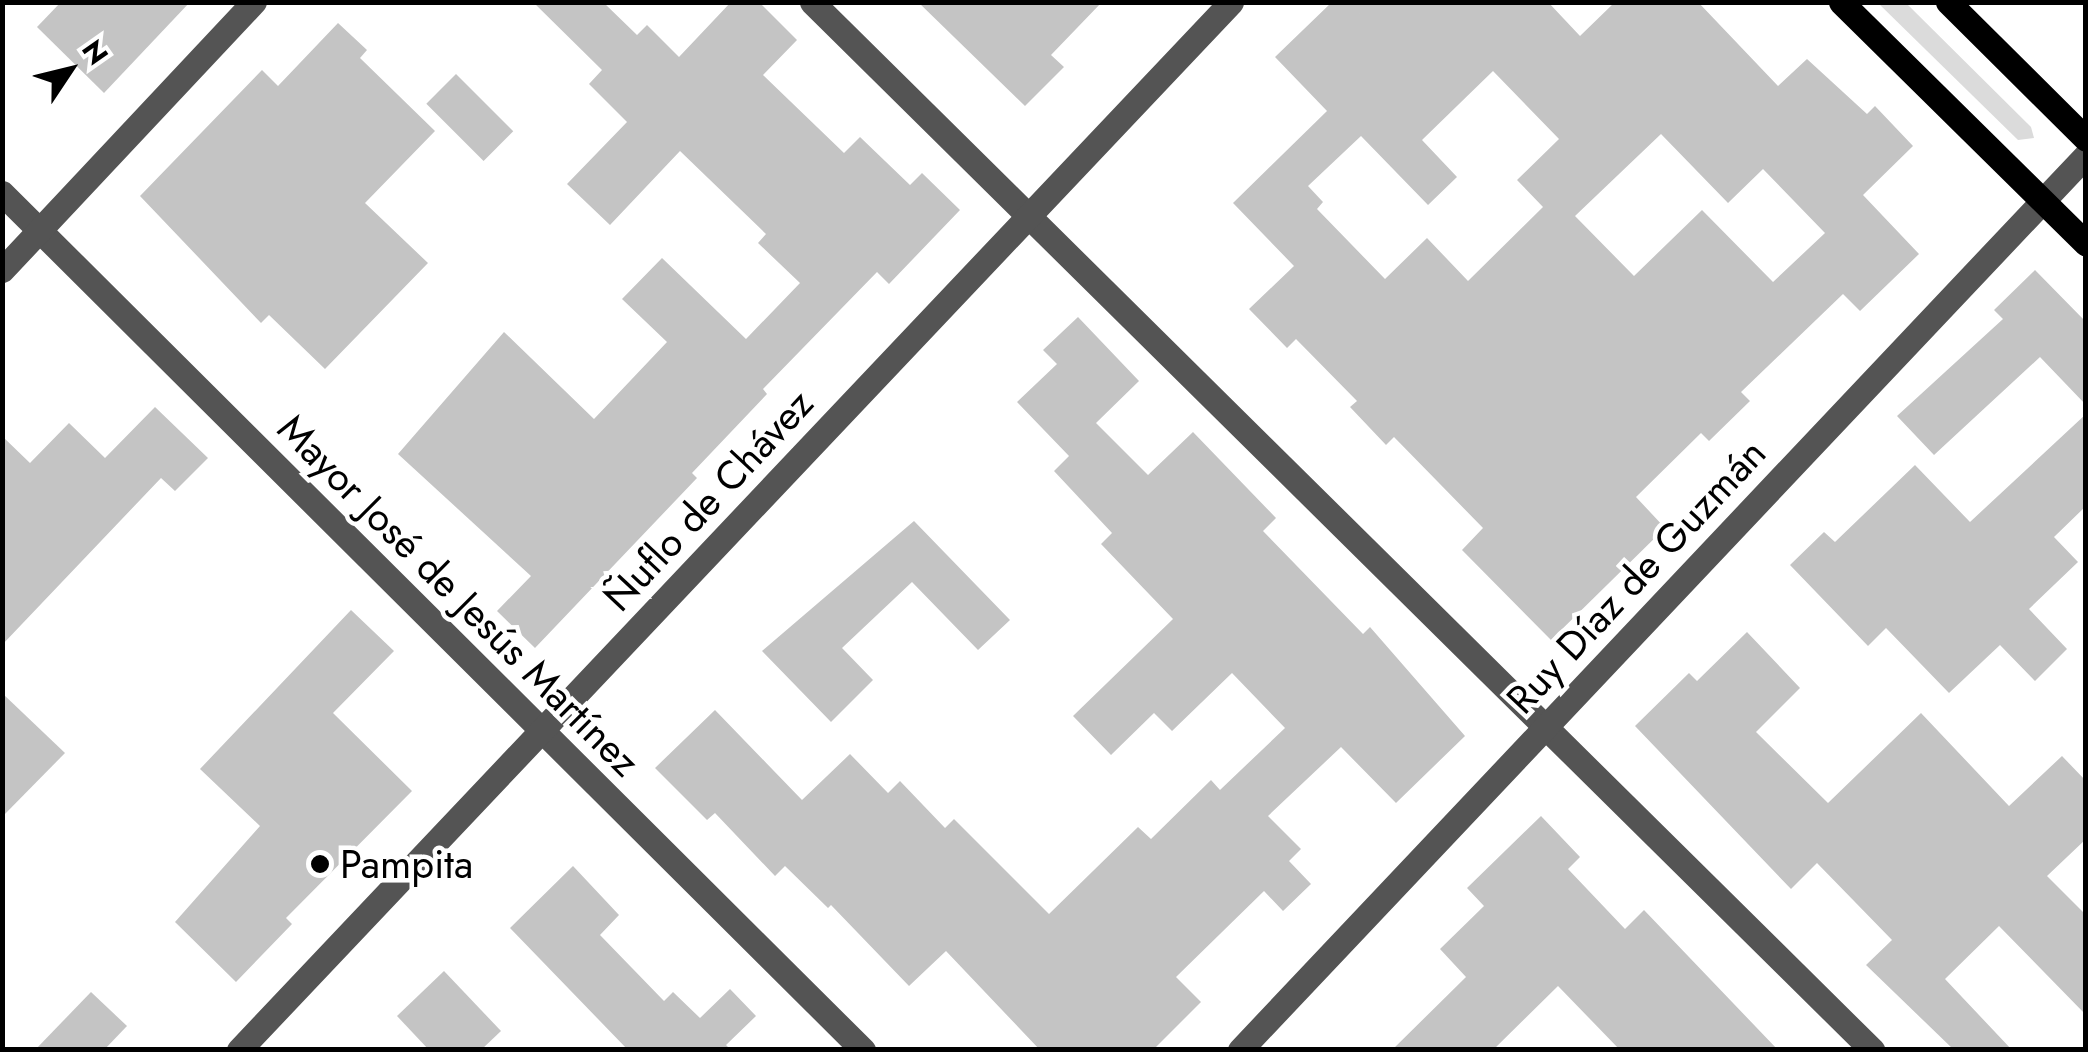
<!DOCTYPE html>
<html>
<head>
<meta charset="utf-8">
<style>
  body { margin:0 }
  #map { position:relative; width:2088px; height:1052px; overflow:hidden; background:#fff; font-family:Jost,sans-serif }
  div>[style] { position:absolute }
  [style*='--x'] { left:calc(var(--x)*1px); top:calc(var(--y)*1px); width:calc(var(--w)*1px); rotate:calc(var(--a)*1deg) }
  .green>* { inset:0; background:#dbdbdb }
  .building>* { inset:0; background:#c4c4c4; transform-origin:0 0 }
  .minor>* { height:25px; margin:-12.5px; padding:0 12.5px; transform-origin:12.5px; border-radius:12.5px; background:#545454 }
  .major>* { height:25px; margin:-12.5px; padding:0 12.5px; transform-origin:12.5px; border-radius:12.5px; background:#000 }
  .dots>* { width:28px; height:28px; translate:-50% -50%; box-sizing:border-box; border:5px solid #fff; border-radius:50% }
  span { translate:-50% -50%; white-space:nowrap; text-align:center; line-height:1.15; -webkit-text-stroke:9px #fff; paint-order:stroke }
  .street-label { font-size:40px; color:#000 }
  .poi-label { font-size:40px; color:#000 }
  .left { translate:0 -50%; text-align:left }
  .frame { position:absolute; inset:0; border:5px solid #000; pointer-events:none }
  .north { position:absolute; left:20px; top:20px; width:100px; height:100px; -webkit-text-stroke:8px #fff; paint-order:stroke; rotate:55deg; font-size:28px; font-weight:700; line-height:40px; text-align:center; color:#000 }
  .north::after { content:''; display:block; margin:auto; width:35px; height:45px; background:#000; clip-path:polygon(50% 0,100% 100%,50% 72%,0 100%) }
</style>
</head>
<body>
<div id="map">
  <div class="green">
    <i style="clip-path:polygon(1878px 3px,1906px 3px,2031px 127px,2034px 138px,2018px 140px)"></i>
  </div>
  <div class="building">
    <i style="clip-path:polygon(61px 2px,190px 2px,104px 93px,37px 27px)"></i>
    <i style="clip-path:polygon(533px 2px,603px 2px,637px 35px,647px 25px,679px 57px,731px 2px,759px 2px,797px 40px,763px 75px,844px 153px,860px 137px,910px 185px,922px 173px,960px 210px,889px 284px,877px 272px,763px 389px,767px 394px,692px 473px,697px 478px,535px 648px,497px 611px,531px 576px,398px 454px,504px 332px,594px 419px,667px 342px,622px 299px,662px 258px,746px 339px,800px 283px,758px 243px,766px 234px,680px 151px,610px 225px,567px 184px,627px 122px,589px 84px,602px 70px)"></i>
    <i style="clip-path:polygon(918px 2px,1102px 2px,1051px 55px,1064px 67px,1025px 106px)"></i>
    <i style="clip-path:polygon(evenodd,1332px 2px,1548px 2px,1580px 36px,1615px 2px,1698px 2px,1778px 86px,1807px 59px,1867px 114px,1875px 106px,1913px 146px,1863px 195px,1919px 254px,1860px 311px,1843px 294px,1741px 392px,1750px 401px,1709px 441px,1701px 433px,1636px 497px,1665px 528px,1551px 640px,1462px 550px,1483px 528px,1394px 437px,1386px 445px,1350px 407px,1357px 401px,1296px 339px,1287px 348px,1249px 309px,1294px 266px,1233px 203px,1327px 111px,1275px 57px,1332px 2px,1493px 71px,1559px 139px,1517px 180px,1543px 207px,1468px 281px,1427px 238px,1385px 279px,1317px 209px,1323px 202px,1308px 186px,1361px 136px,1428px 205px,1457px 177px,1422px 140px,1493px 71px,1332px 2px,1661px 134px,1728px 203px,1763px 169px,1825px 233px,1773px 282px,1702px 210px,1634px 276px,1575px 216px,1661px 134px)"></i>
    <i style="clip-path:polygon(338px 23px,367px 50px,360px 58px,435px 131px,365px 203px,428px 263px,325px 369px,269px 315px,261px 323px,140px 196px,262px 70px,278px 86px)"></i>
    <i style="left:456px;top:74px;width:81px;height:42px;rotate:45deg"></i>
    <i style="clip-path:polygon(2035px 270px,2086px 322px,2086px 405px,2040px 357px,1934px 455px,1897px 416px,2003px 319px,1994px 310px)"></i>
    <i style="clip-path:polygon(1078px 317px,1139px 381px,1096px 423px,1148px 475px,1193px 432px,1276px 518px,1263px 531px,1363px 634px,1370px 627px,1465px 736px,1396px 803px,1341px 747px,1268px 816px,1301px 849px,1289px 861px,1311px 884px,1283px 911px,1264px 891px,1176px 977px,1201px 1002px,1153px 1050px,1040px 1050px,946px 951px,909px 986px,831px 905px,828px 908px,785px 866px,775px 876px,715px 813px,707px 820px,655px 768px,715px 710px,802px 800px,850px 754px,888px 793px,900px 781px,945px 828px,954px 819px,1049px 914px,1138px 827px,1151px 839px,1211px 780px,1220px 790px,1285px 728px,1232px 673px,1172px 731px,1154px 713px,1111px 755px,1073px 716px,1173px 619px,1101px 544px,1112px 533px,1054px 471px,1069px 456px,1017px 402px,1057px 364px,1043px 350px)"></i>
    <i style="clip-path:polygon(155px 407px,208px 458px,175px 491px,161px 478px,2px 645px,2px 436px,30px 463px,69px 423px,105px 458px)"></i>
    <i style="clip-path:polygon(2086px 414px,2086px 506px,2054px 537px,2078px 562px,2029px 609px,2067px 649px,2035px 681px,2000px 645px,1949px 693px,1886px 628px,1868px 646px,1790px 565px,1824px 532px,1835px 542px,1915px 465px,1970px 522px)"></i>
    <i style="clip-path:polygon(914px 521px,1010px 620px,978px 650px,912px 582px,842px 648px,873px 680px,831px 722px,762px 651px)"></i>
    <i style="clip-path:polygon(351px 610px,394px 651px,333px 713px,412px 791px,286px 918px,292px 924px,236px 982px,175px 922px,260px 826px,200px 769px)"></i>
    <i style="clip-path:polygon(1747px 632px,1800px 688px,1756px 732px,1828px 803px,1921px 713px,2009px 806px,2062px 756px,2086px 781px,2086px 839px,2047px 876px,2086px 915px,2086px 1015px,1999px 926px,1945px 979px,2012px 1050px,1954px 1050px,1866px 965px,1892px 940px,1817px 863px,1791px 889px,1635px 726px,1689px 673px,1697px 681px)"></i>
    <i style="clip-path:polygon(2px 693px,65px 753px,2px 817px)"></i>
    <i style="clip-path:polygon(1541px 816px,1580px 857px,1568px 869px,1625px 929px,1644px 910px,1778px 1050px,1620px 1050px,1558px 986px,1493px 1050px,1392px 1050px,1466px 977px,1440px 949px,1484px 906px,1467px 888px)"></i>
    <i style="clip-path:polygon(573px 866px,619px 915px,600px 935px,664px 1001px,673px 992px,700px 1018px,730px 989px,756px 1016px,726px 1045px,731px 1050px,628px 1050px,510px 928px)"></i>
    <i style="clip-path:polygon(444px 971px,501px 1031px,481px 1050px,429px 1050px,397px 1016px)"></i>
    <i style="clip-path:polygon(91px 992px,127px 1026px,104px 1050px,35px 1050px)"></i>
  </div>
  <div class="minor">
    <i style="--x:812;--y:2;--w:1491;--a:44.67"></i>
    <i style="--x:2;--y:193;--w:1215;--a:44.87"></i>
    <i style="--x:2;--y:270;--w:368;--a:-46.8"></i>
    <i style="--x:239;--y:1050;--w:1443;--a:-46.57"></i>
    <i style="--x:1240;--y:1050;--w:1232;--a:-46.61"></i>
  </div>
  <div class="major">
    <i style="--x:1841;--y:2;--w:344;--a:44.6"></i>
    <i style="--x:1948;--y:2;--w:194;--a:44.8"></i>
  </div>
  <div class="dots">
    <i style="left:320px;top:864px;background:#000"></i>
  </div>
  <div class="street-label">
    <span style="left:708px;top:500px;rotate:-47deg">Ñuflo de Chávez</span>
    <span style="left:1636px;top:576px;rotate:-47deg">Ruy Díaz de Guzmán</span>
    <span style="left:459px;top:595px;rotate:45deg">Mayor José de Jesús Martínez</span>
  </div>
  <div class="poi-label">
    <span class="left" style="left:340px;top:864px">Pampita</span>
  </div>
  <div class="frame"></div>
  <div class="north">N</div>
</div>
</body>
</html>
